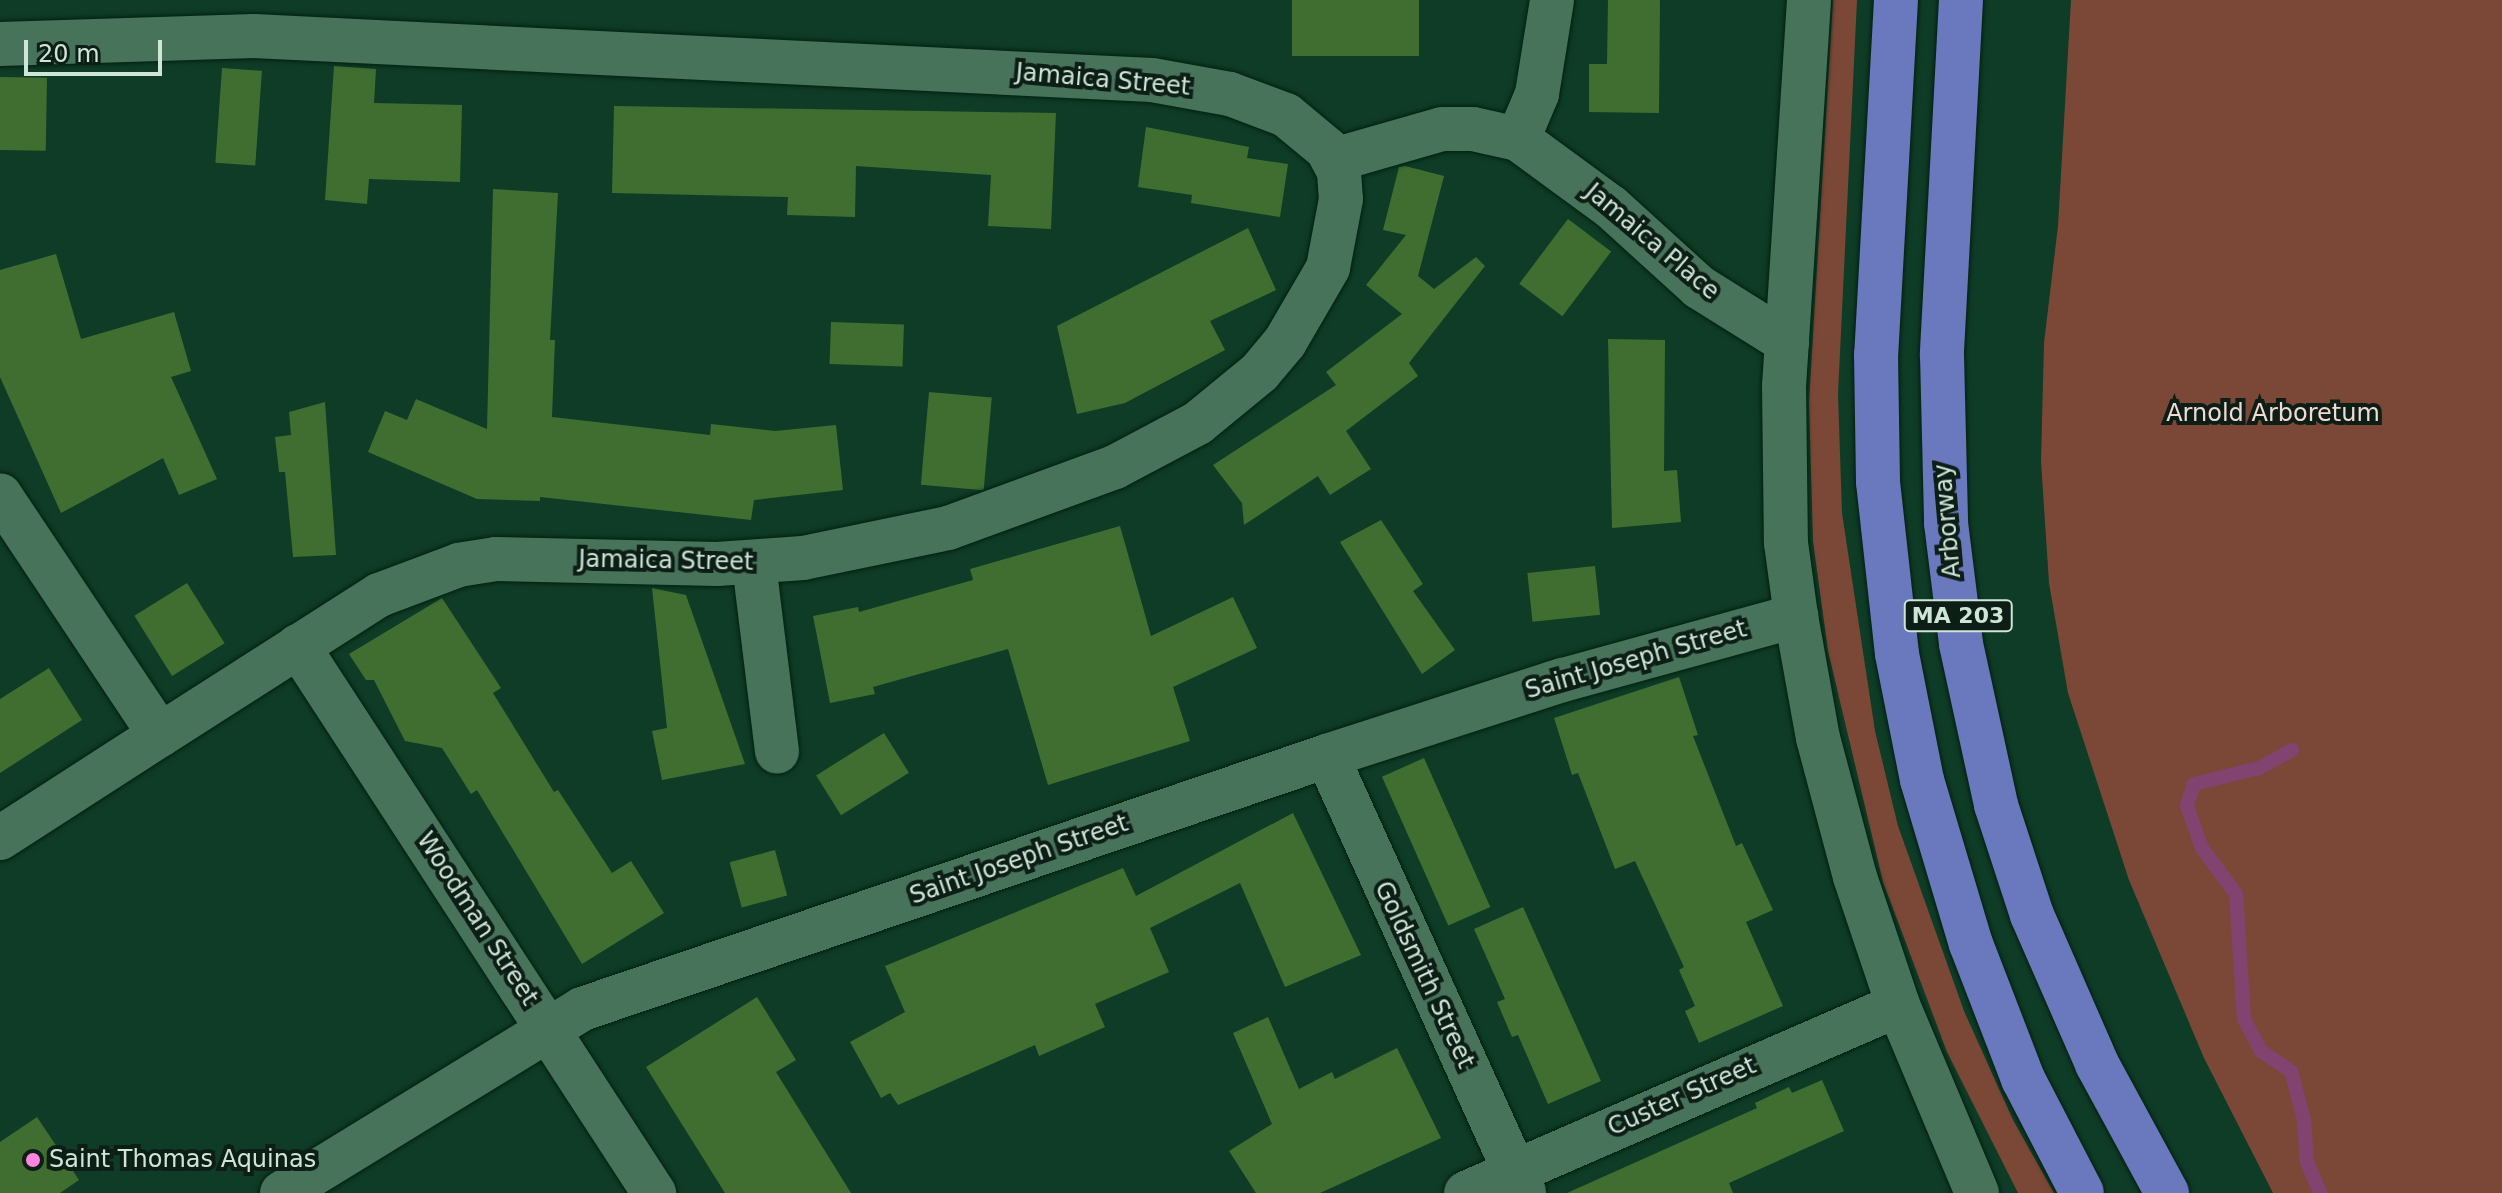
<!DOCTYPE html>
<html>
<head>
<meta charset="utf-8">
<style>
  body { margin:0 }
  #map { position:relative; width:2502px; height:1193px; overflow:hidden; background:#0f3c26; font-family:"DejaVu Sans",sans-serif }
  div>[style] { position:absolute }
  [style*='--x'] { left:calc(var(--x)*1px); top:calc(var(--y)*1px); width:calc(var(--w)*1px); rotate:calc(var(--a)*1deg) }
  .green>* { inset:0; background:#7b4838 }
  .stream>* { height:14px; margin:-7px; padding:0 7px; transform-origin:7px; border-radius:7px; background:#824371 }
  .building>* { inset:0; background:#406e30; transform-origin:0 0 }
  .roads { filter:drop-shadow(0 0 2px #002111) drop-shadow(0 0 2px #002111) }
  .minor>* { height:44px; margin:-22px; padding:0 22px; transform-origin:22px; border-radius:22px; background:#47735a }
  .trunk>* { height:44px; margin:-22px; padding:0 22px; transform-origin:22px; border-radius:22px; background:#6a78be }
  .dots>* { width:22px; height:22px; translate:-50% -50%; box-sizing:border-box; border:4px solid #0c1e15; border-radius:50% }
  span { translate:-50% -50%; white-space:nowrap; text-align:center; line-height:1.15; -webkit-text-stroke:8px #0c1e15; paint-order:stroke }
  .shield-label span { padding:2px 6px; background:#0c1e15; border:2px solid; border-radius:6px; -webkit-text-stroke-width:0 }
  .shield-label { font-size:22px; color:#cee5d7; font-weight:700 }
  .street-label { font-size:24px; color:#cee5d7 }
  .park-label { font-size:24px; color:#f1dad3 }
  .poi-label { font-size:24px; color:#cee5d7 }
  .left { translate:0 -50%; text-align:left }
  .scale { position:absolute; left:24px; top:40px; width:138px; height:36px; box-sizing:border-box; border:4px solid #cee5d7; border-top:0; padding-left:10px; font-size:24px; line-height:28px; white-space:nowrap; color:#cee5d7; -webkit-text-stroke:6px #0c1e15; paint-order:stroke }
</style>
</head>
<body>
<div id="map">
  <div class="green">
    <i style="clip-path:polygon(1833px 0,1857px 0,1838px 394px,1842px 513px,1875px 731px,1898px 826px,1964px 1011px,2013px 1120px,2054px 1193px,2018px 1193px,1947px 1052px,1883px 882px,1828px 651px,1813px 541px,1809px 402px)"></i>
    <i style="clip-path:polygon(2071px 0,2502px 0,2502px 1193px,2273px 1193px,2204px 1058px,2129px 880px,2068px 693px,2049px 583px,2041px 461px,2044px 343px,2058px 226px)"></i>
  </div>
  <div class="stream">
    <i style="--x:2292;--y:750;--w:38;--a:151"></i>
    <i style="--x:2259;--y:768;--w:67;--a:166.2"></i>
    <i style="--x:2194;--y:784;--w:23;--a:108"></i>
    <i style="--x:2187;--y:806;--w:45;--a:70.3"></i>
    <i style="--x:2202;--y:848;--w:57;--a:53.5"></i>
    <i style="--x:2236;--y:894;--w:125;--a:86.3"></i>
    <i style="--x:2244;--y:1019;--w:36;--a:62"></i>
    <i style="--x:2261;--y:1051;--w:36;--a:34"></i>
    <i style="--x:2291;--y:1071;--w:51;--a:75.1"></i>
    <i style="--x:2304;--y:1120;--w:42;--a:85.9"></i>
    <i style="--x:2307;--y:1162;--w:34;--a:67"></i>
  </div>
  <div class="building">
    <i style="left:1292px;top:0;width:127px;height:56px"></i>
    <i style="clip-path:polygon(1608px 0,1660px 0,1659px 113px,1589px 112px,1589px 64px,1607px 64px)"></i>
    <i style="clip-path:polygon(334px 66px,376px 69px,374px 103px,462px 105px,460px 182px,369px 179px,367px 204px,325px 200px)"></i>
    <i style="left:222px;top:68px;width:40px;height:95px;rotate:4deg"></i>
    <i style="left:0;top:77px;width:47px;height:73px;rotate:1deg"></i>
    <i style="clip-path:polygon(614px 106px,1056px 113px,1051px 229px,988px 226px,991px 175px,856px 166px,855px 217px,787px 215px,788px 197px,612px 193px)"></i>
    <i style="clip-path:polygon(1146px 127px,1249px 147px,1247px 158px,1288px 164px,1280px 217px,1191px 203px,1192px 195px,1138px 187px)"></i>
    <i style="clip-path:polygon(1405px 166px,1444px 176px,1418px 276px,1434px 289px,1476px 257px,1485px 266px,1409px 363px,1418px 376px,1346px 431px,1371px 469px,1330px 495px,1318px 476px,1244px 525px,1242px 503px,1213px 465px,1336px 385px,1326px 372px,1402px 314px,1366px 285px,1406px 235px,1383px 230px,1399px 167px)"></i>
    <i style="clip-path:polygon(493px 189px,558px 193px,550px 340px,555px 340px,552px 417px,710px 435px,711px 424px,775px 431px,836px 425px,843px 490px,754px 500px,751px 520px,540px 497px,540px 501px,477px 499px,368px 452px,385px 411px,407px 420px,416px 399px,487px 429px)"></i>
    <i style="left:1568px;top:219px;width:54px;height:81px;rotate:37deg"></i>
    <i style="clip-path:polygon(1248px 228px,1276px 290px,1210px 321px,1225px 350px,1125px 403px,1077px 414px,1057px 326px)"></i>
    <i style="clip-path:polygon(56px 254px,81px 339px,174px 312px,191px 371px,171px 377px,217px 479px,179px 495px,163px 458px,61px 513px,0 377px,0 270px)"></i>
    <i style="left:831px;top:322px;width:73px;height:42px;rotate:2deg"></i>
    <i style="clip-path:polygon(1608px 339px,1665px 340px,1664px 471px,1677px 470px,1681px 522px,1612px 528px)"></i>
    <i style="left:929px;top:392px;width:63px;height:93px;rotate:5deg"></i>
    <i style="clip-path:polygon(325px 402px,336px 555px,293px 557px,285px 472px,279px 472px,275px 437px,291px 435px,289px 412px)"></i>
    <i style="clip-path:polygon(1381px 520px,1423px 584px,1413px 591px,1455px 650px,1422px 674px,1340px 542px)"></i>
    <i style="clip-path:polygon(1120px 526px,1151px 636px,1233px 597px,1257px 648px,1173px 687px,1190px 741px,1048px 785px,1008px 649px,873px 687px,875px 694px,830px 703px,813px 616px,858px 607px,859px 612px,973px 580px,970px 569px)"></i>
    <i style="left:1595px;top:566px;width:49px;height:68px;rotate:84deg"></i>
    <i style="left:187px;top:583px;width:71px;height:62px;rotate:58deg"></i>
    <i style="clip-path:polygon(652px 588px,686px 595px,745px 764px,662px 780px,652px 731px,667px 728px)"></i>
    <i style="clip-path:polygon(442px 598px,501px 688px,493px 693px,554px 792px,558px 790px,612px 873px,631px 861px,664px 913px,582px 964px,477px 790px,471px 794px,442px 748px,405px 741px,374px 680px,366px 680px,349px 654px)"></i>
    <i style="clip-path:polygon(49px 668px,82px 720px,0 773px,0 699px)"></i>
    <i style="clip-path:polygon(1679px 677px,1698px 735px,1693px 736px,1736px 846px,1742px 843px,1773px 910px,1746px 922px,1783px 1006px,1699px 1043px,1685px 1011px,1695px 1006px,1679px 970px,1684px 967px,1635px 861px,1615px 869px,1578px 773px,1572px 775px,1554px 718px)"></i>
    <i style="left:884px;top:733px;width:47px;height:80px;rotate:58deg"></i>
    <i style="left:1424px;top:758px;width:163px;height:46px;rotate:66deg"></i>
    <i style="clip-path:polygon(1293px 813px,1361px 955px,1285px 987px,1240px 883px,1150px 928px,1169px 972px,1095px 1004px,1105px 1027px,1039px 1056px,1035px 1045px,898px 1105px,890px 1093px,881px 1098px,850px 1042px,905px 1012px,885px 966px,1123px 868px,1136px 896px)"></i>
    <i style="left:775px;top:850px;width:47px;height:47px;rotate:75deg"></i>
    <i style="clip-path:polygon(1523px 907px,1601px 1081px,1548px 1104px,1518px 1035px,1512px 1037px,1497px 1002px,1505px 999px,1474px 929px)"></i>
    <i style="clip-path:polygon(757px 997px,796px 1060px,776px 1072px,851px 1193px,725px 1193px,646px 1067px)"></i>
    <i style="clip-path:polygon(1268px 1017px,1299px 1089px,1332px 1072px,1335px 1079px,1397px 1048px,1441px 1138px,1320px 1193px,1256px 1193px,1229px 1151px,1272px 1124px,1233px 1033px)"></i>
    <i style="clip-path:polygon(1822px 1080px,1844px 1131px,1729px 1183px,1733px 1193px,1567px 1193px,1757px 1108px,1755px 1103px,1789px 1087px,1792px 1093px)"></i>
    <i style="clip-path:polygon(37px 1117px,79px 1180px,60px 1193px,0 1193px,0 1142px)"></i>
  </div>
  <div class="roads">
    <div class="minor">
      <i style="--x:1809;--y:0;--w:387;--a:93.7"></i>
      <i style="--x:1784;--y:386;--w:157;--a:89.3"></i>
      <i style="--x:1786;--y:543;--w:74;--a:82.2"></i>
      <i style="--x:1796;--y:616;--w:124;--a:79.8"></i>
      <i style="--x:1818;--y:738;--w:144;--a:75.1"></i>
      <i style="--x:1855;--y:877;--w:135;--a:71.4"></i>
      <i style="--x:1898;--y:1005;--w:204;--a:67.2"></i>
      <i style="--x:0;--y:44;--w:254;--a:-1.8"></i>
      <i style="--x:254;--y:36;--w:899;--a:2.81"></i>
      <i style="--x:1152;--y:80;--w:79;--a:10.2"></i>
      <i style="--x:1230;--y:94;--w:60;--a:20.6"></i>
      <i style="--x:1286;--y:115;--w:53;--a:39.7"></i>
      <i style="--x:1327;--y:149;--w:26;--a:62"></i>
      <i style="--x:1339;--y:172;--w:27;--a:86"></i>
      <i style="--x:1341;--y:199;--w:70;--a:100.7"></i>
      <i style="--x:1328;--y:268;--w:86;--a:120.2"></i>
      <i style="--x:1285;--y:342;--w:39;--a:130"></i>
      <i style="--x:1260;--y:372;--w:80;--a:140.6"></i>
      <i style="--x:1198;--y:423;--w:94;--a:152.1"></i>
      <i style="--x:1115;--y:467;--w:178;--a:159.9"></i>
      <i style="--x:948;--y:528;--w:148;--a:168.3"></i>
      <i style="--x:803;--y:558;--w:86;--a:176"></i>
      <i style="--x:717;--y:564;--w:221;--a:-178.7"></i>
      <i style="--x:496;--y:559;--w:37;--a:171"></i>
      <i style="--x:459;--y:565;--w:85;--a:159.4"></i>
      <i style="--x:379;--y:595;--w:260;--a:147.4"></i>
      <i style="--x:160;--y:735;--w:288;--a:-123.7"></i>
      <i style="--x:1518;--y:139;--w:49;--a:-67.1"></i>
      <i style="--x:1537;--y:94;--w:95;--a:-80.9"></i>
      <i style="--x:1334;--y:160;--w:112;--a:-16"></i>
      <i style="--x:1442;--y:129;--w:31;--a:0"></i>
      <i style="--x:1473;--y:129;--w:46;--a:12.5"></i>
      <i style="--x:1518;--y:139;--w:115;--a:36.2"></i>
      <i style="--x:1611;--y:207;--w:119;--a:42.3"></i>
      <i style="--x:1699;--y:287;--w:104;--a:32"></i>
      <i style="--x:754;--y:564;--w:189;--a:83"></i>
      <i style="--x:298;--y:646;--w:653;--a:56.94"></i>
      <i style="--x:1327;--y:756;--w:479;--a:65.7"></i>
      <i style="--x:0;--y:838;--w:190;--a:-32.8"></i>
      <i style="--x:282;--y:1193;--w:352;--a:-31.5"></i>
      <i style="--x:582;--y:1009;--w:787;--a:-18.76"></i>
      <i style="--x:1327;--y:756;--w:248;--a:-17.9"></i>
      <i style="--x:1563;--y:680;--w:242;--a:-15.4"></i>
      <i style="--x:1466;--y:1193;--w:471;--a:-23.5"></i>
    </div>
    <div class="trunk">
      <i style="--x:1896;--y:0;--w:355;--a:93.2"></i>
      <i style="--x:1876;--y:354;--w:128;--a:89.1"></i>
      <i style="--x:1878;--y:482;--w:173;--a:83.7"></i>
      <i style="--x:1897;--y:654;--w:128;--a:78.8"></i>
      <i style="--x:1922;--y:780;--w:171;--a:73.4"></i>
      <i style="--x:1971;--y:944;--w:145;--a:68.9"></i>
      <i style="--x:2023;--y:1079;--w:128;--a:62.6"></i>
      <i style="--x:1961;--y:0;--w:356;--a:93.1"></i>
      <i style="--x:1942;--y:355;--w:168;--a:88.6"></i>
      <i style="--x:1946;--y:523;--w:122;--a:82.9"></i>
      <i style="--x:1961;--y:644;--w:165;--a:77.7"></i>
      <i style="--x:1996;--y:805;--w:116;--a:71.9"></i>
      <i style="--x:2032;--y:915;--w:163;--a:66.4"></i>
      <i style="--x:2097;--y:1064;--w:147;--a:61.5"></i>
    </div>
  </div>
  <div class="dots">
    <i style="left:33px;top:1160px;background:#ff85de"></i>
  </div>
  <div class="shield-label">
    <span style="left:1958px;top:616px">MA 203</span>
  </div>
  <div class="street-label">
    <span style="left:1103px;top:80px;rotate:5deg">Jamaica Street</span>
    <span style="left:1652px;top:242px;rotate:40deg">Jamaica Place</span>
    <span style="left:1948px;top:521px;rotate:-95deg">Arborway</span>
    <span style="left:666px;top:561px;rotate:1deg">Jamaica Street</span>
    <span style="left:1636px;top:660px;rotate:-16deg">Saint Joseph Street</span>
    <span style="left:1019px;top:860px;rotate:-19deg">Saint Joseph Street</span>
    <span style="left:477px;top:919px;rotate:57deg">Woodman Street</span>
    <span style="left:1424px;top:975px;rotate:65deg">Goldsmith Street</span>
    <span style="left:1682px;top:1097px;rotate:-24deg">Custer Street</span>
  </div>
  <div class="park-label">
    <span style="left:2273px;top:414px">Arnold Arboretum</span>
  </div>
  <div class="poi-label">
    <span class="left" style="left:49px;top:1160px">Saint Thomas Aquinas</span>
  </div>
  <div class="scale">20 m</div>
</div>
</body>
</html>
